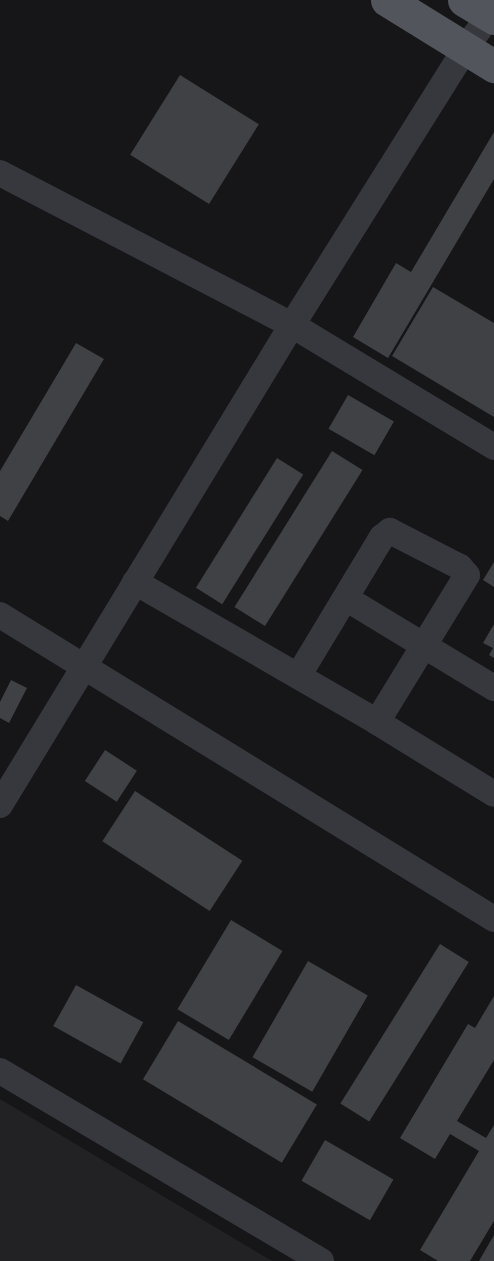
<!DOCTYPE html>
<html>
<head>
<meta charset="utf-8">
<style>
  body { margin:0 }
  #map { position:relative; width:494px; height:1261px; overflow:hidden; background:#161618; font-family:Inter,sans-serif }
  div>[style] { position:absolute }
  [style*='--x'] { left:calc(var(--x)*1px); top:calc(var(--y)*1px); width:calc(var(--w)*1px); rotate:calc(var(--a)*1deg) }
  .built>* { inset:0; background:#222225 }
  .building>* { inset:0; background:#404145; transform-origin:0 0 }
  .minor>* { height:26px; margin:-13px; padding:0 13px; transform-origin:13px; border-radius:13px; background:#37383d }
  .major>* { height:33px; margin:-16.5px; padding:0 16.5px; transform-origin:16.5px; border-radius:16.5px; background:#53555c }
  span { translate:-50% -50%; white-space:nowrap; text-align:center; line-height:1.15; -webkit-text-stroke:5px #111113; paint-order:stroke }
</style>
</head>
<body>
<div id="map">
  <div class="built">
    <i style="clip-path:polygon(0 1099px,272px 1261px,0 1261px)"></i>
  </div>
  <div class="building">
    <i style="left:180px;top:75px;width:93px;height:94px;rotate:32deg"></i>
    <i style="clip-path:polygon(494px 132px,494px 179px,388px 358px,353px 337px,396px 263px,411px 272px)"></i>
    <i style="clip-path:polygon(433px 287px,494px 323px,494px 417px,392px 356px)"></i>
    <i style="clip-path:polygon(76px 343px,104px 359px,8px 521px,0 516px,0 471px)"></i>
    <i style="left:348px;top:395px;width:53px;height:39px;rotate:30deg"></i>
    <i style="left:332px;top:451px;width:36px;height:184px;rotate:32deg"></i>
    <i style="left:277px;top:458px;width:31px;height:153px;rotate:32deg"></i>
    <i style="clip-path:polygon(494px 562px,494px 587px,483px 580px)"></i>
    <i style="clip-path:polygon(494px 624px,494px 658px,489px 655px,493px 648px,483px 643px)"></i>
    <i style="clip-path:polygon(11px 680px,27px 688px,9px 723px,0 718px,0 702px)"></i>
    <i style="left:105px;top:750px;width:38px;height:37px;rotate:33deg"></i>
    <i style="left:135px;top:791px;width:128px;height:60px;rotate:33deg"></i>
    <i style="left:231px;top:920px;width:60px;height:104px;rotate:31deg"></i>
    <i style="left:440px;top:944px;width:34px;height:188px;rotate:32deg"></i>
    <i style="left:308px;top:961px;width:69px;height:111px;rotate:30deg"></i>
    <i style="left:76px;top:985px;width:77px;height:47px;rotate:29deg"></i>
    <i style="clip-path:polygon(494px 996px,494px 1060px,457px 1121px,486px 1138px,494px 1125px,494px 1221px,470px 1261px,438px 1261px,420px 1250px,479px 1151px,450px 1134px,435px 1159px,400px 1138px,468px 1024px,475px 1028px)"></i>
    <i style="left:178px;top:1021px;width:162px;height:68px;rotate:31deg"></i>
    <i style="left:325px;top:1140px;width:79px;height:47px;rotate:30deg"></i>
    <i style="clip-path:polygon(494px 1235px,494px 1261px,479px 1261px)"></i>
  </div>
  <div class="minor">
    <i style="--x:0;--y:173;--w:329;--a:27.5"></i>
    <i style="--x:292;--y:325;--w:236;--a:31.1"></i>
    <i style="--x:135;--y:582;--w:280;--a:30"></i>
    <i style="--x:377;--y:722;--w:172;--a:-58.5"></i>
    <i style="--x:467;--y:575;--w:11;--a:-131"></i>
    <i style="--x:460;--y:567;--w:79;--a:-152.8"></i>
    <i style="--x:390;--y:531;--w:10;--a:143"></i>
    <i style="--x:382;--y:537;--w:162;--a:121.1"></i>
    <i style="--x:347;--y:599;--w:172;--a:31.2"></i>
    <i style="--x:0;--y:615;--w:580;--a:31.61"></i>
    <i style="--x:377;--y:722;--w:137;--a:31.6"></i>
    <i style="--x:0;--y:805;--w:562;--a:-58.69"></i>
    <i style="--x:292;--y:325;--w:326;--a:-57.9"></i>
    <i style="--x:465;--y:49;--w:49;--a:-54.1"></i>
    <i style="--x:0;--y:1071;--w:373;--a:30.6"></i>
  </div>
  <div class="major">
    <i style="--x:387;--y:0;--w:126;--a:31.7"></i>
    <i style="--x:464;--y:0;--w:35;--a:31"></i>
  </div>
</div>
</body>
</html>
